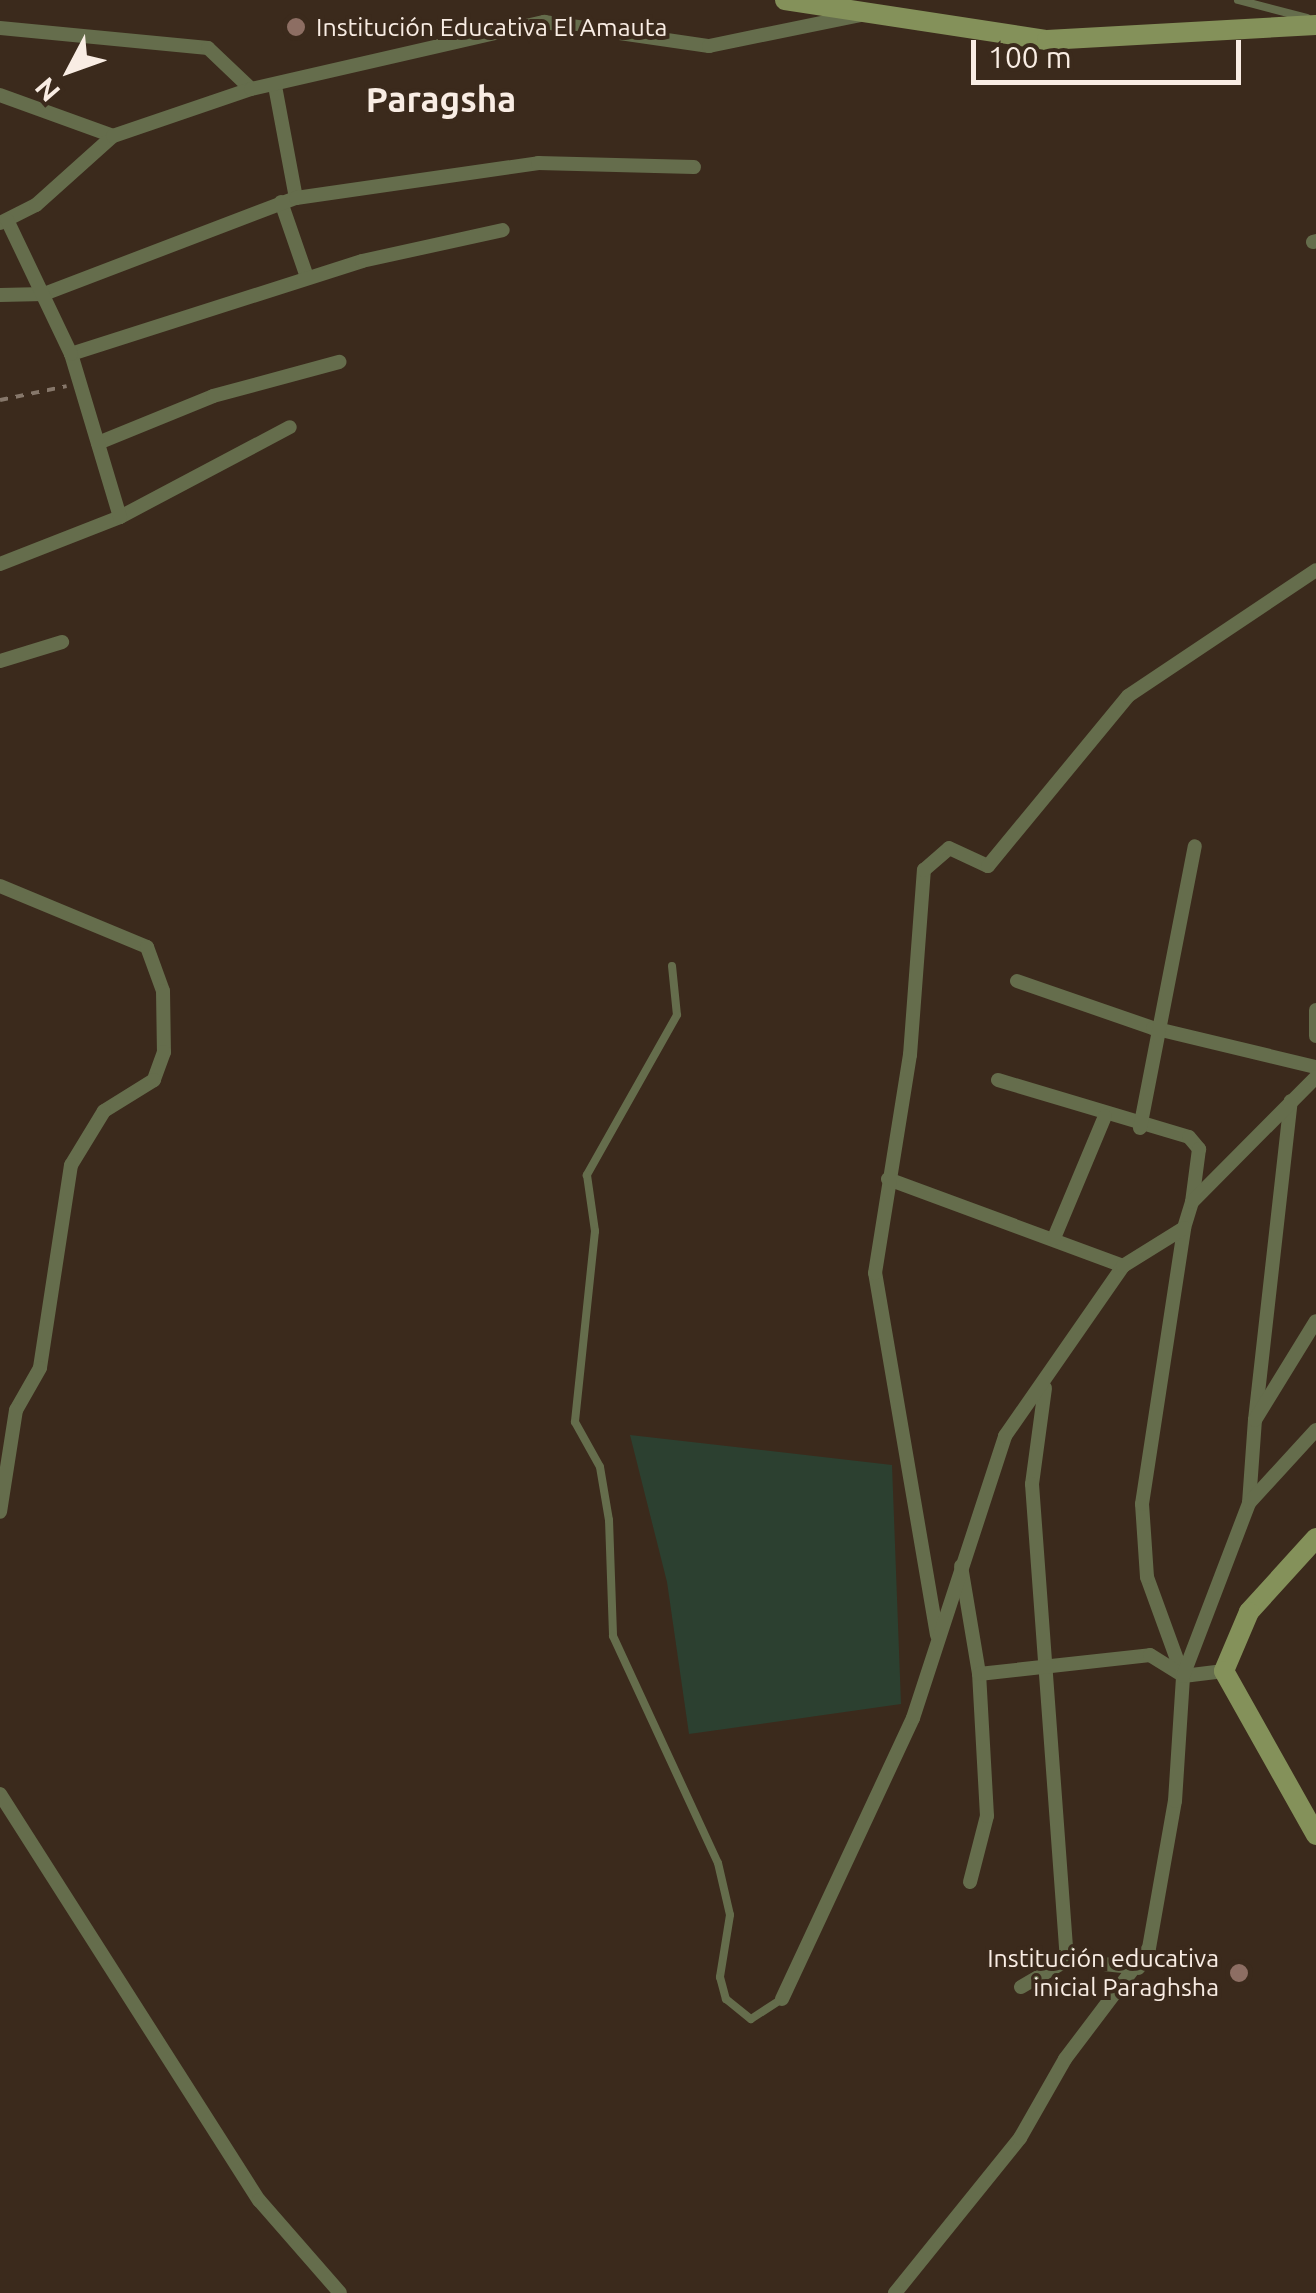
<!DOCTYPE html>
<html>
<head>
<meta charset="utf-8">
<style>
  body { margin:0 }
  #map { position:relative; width:1316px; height:2293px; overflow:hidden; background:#3b2a1c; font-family:Ubuntu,sans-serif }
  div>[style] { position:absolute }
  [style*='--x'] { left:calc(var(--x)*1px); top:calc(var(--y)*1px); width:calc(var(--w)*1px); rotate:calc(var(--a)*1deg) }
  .green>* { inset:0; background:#2c4030 }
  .path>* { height:4px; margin-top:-2px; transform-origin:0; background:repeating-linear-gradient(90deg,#86776a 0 8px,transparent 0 16px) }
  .lane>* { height:8px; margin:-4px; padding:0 4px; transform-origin:4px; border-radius:4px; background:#656d4c }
  .street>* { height:14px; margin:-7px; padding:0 7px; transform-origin:7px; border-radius:7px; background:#656d4c }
  .secondary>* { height:20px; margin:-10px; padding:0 10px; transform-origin:10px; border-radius:10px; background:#84915a }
  .dots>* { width:28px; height:28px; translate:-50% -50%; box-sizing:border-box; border:5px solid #3b2a1c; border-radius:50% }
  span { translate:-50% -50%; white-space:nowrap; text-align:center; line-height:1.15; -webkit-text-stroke:8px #3b2a1c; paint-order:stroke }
  .poi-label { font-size:25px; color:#f9ede4 }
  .left { translate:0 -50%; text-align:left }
  .right { translate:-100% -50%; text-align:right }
  .district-label { font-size:35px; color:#f9ede4; font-weight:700 }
  .north { position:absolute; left:20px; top:20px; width:100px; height:100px; -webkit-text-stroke:8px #3b2a1c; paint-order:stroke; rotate:229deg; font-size:28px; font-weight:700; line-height:40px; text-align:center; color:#f9ede4 }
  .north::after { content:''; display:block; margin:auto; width:35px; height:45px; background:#f9ede4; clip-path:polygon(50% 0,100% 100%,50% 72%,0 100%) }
  .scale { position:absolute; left:971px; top:40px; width:270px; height:45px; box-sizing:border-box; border:5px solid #f9ede4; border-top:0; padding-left:12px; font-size:30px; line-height:35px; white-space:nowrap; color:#f9ede4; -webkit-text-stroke:8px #3b2a1c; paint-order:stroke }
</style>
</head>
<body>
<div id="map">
  <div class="green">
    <i style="clip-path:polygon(630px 1435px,892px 1465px,901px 1704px,689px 1734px,667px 1582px)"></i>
  </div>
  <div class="path">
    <i style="--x:0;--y:400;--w:68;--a:-11.8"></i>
  </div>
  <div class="lane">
    <i style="--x:1238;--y:0;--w:71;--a:14.6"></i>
    <i style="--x:672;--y:966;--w:49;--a:84.2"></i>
    <i style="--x:677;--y:1015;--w:184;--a:119.4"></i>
    <i style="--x:587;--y:1175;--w:57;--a:81.9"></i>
    <i style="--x:595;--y:1231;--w:192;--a:96"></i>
    <i style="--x:575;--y:1422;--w:51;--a:60.9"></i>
    <i style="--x:600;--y:1467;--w:54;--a:80.4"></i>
    <i style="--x:609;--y:1520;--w:116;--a:88"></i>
    <i style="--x:613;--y:1636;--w:250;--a:65.2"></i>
    <i style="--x:718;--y:1863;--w:53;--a:77"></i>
    <i style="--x:730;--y:1915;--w:63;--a:99.2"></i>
    <i style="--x:720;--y:1977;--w:23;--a:75"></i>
    <i style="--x:726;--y:1999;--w:32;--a:39"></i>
    <i style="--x:751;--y:2019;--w:37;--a:-33"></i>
  </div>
  <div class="street">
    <i style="--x:0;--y:28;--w:209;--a:5.5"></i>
    <i style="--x:208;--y:48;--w:59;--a:43.6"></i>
    <i style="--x:275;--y:86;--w:114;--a:79.4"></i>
    <i style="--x:0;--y:95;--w:120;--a:19.9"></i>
    <i style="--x:281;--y:202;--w:79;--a:70.9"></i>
    <i style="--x:0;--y:223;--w:40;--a:-26.6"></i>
    <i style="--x:36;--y:205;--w:103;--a:-41.9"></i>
    <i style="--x:113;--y:136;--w:146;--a:-18.8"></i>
    <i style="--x:251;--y:89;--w:301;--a:-12.9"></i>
    <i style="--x:544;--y:22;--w:167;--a:8.3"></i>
    <i style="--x:709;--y:46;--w:154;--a:-11.6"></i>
    <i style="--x:1313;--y:242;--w:3;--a:-18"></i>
    <i style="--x:0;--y:295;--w:44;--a:-1.3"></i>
    <i style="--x:44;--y:294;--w:270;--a:-20.9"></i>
    <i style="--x:296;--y:198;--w:245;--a:-8.2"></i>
    <i style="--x:538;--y:163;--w:156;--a:1.5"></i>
    <i style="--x:71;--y:354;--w:305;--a:-17.7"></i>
    <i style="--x:362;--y:261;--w:144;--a:-12.4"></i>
    <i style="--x:98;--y:443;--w:124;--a:-22.2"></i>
    <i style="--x:213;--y:396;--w:131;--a:-15.1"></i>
    <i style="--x:120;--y:517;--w:192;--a:-27.9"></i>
    <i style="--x:0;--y:564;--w:129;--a:-21.4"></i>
    <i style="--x:120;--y:517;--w:170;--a:-106.7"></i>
    <i style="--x:71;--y:354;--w:148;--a:-115.5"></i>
    <i style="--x:0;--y:661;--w:65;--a:-17"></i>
    <i style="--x:0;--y:886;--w:159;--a:22.5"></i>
    <i style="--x:147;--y:947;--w:47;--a:70"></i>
    <i style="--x:163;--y:991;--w:61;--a:89.1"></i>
    <i style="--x:164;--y:1052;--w:30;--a:110"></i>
    <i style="--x:154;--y:1080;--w:59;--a:148.2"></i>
    <i style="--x:104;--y:1111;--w:63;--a:121.4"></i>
    <i style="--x:71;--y:1165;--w:205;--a:98.7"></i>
    <i style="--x:40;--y:1368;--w:48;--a:119.7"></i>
    <i style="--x:16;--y:1410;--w:103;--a:98.9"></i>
    <i style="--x:1017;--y:981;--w:144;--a:19.1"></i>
    <i style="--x:1153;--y:1028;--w:168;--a:13.5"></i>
    <i style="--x:1316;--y:1010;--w:26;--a:90"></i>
    <i style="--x:998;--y:1080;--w:199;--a:16.6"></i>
    <i style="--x:1189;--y:1137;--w:16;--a:50"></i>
    <i style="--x:1199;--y:1149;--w:53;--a:97.5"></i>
    <i style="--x:1140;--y:1128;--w:287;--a:-79"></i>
    <i style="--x:888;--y:1179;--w:251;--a:20.3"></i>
    <i style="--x:1054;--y:1238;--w:132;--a:-67.3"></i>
    <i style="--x:1045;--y:1388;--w:97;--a:97.7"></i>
    <i style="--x:1032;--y:1484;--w:477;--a:85.8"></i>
    <i style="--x:1255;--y:1420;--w:321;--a:-83.6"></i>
    <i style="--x:1249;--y:1503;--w:83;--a:-85.9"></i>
    <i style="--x:1255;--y:1420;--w:116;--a:-58.4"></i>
    <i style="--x:961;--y:1566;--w:109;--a:80.5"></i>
    <i style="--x:937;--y:1635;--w:367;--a:-99.7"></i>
    <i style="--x:875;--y:1273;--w:221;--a:-80.9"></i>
    <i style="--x:910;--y:1055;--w:186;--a:-85.7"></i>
    <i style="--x:924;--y:870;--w:33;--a:-41"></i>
    <i style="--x:949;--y:848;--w:43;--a:24.8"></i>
    <i style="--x:988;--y:866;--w:220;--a:-50.5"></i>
    <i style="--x:1128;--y:696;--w:226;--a:-33.8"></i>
    <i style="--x:1224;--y:1671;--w:41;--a:173"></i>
    <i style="--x:1183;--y:1676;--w:105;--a:-110"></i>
    <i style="--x:1147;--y:1577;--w:73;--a:-93.9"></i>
    <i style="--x:1142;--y:1504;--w:279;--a:-81.3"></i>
    <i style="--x:1184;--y:1228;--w:27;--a:-73"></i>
    <i style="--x:1192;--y:1202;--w:176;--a:-45.2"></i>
    <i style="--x:0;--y:1794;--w:482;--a:57.5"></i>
    <i style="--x:259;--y:2200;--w:123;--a:48.9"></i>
    <i style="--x:970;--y:1882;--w:68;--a:-75.6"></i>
    <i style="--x:987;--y:1816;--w:142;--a:-93.2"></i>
    <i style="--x:979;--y:1674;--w:172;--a:-6.3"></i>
    <i style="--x:1150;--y:1655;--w:39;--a:32"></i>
    <i style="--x:1021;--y:1987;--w:53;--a:-30.4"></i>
    <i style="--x:1067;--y:1960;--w:72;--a:6.3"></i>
    <i style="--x:782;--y:1999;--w:310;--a:-65"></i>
    <i style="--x:913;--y:1718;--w:297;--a:-71.9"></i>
    <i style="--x:1005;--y:1436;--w:207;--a:-55.2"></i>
    <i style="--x:1123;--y:1266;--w:72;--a:-31.9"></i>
    <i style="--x:895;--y:2293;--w:199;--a:-51.1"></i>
    <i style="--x:1020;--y:2138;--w:91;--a:-60.3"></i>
    <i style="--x:1065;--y:2059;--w:139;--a:-52.9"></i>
    <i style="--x:1149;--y:1948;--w:149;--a:-80"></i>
    <i style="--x:1175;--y:1801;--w:125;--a:-86.3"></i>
    <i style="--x:1183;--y:1676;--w:185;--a:-69.1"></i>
    <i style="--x:1249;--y:1503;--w:99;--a:-47.5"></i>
  </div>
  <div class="secondary">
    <i style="--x:785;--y:0;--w:265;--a:8.7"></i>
    <i style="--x:1047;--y:40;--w:269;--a:-3.2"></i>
    <i style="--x:1316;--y:1538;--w:100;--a:132.2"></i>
    <i style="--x:1249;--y:1612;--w:64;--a:113"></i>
    <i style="--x:1224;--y:1671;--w:188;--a:60.7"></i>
  </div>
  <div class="dots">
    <i style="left:296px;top:27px;background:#8d6e63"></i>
    <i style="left:1239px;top:1973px;background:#8d6e63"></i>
  </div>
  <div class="poi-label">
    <span class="left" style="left:316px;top:27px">Institución Educativa El Amauta</span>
    <span class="right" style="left:1219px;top:1973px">Institución educativa<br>inicial Paraghsha</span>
  </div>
  <div class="district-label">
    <span style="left:441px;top:99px">Paragsha</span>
  </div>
  <div class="north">N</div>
  <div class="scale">100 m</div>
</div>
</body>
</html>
